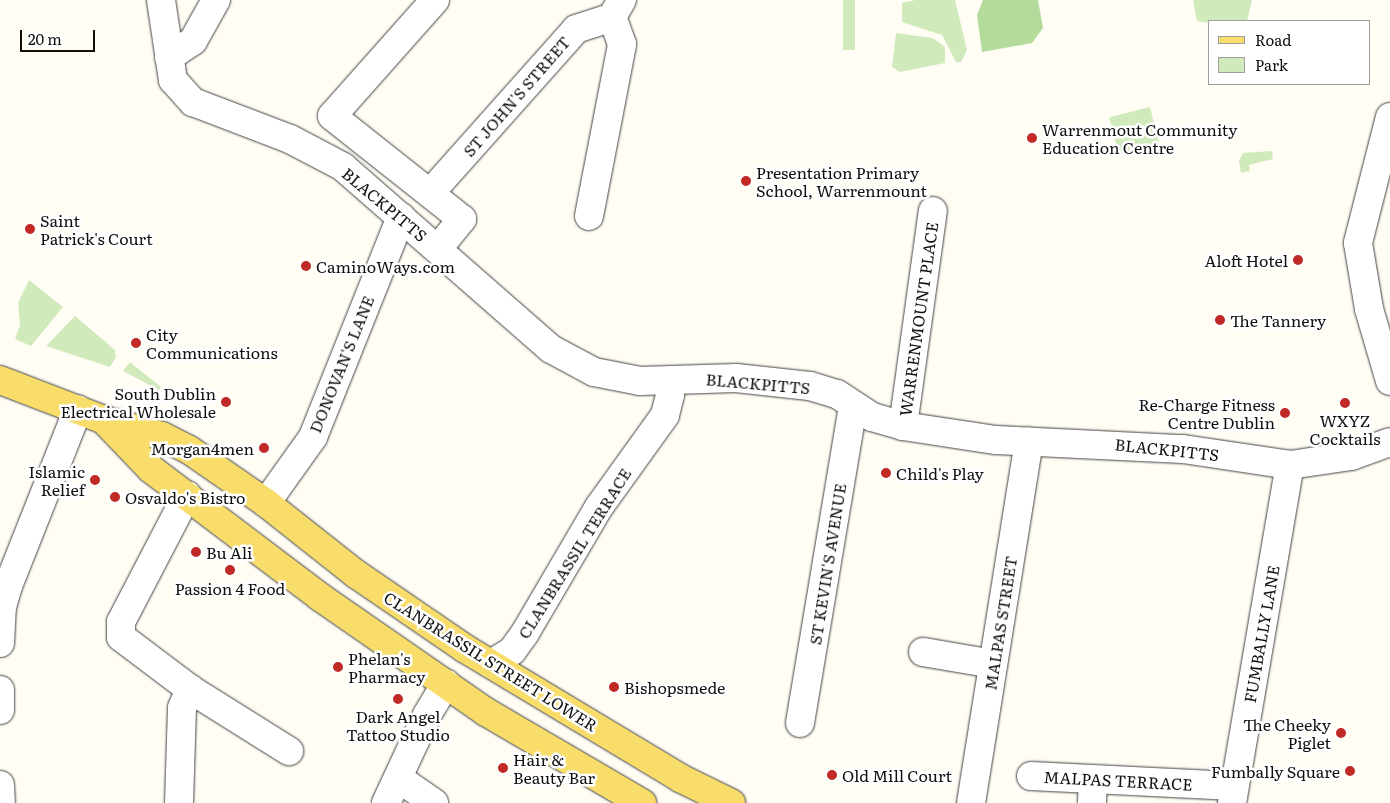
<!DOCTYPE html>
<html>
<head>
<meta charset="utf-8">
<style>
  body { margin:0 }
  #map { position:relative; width:1390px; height:803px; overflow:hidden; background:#fffdf4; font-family:Literata,serif }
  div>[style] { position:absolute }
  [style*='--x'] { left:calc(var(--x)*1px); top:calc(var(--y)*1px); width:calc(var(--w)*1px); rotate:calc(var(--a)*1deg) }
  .green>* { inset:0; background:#d1eabc; transform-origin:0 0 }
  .forest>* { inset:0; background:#b4db9b }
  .roads { filter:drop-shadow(0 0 1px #434343) drop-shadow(0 0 1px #434343) }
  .minor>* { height:28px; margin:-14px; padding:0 14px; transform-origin:14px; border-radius:14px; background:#fff }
  .major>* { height:28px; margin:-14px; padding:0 14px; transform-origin:14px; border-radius:14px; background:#f8dd6b }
  .dots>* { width:14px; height:14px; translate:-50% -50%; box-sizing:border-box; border:2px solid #fff; border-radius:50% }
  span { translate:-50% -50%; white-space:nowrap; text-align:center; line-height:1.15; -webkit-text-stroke:5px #fff; paint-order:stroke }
  .street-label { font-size:16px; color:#101010 }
  .poi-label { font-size:16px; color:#101010 }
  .left { translate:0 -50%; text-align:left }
  .right { translate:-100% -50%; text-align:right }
  .legend { position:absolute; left:1208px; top:20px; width:162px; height:65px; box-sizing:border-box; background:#fff; border:1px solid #9f9f9f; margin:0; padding:6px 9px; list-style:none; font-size:15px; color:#101010 }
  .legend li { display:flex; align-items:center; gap:10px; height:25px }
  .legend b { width:25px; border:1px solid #9f9f9f }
  .scale { position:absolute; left:20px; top:30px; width:75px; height:22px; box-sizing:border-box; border:2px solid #101010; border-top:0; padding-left:6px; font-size:15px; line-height:18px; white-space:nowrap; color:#101010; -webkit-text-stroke:4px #fff; paint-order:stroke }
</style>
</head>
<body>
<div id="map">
  <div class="green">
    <i style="left:843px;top:0;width:12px;height:50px"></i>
    <i style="clip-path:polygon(915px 0,955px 0,967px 50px,961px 62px,956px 62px,942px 35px,902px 22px,902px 3px)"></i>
    <i style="clip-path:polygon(1193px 0,1252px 0,1247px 21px,1209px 23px,1197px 21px)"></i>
    <i style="clip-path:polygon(896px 33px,933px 38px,945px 47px,945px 63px,900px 72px,892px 67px)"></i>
    <i style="left:1150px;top:107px;width:38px;height:42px;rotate:76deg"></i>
    <i style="clip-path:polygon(1272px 151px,1273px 159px,1249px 165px,1250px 171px,1241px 173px,1239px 161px,1243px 153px)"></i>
    <i style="clip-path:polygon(29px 280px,63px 307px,31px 346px,15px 339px,20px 325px,18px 303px)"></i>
    <i style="clip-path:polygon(75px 316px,115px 350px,116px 357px,110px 367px,46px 346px)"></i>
    <i style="clip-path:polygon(130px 362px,161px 387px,159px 390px,123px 371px)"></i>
  </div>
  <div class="forest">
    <i style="clip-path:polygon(983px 0,1038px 0,1043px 28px,1032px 43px,982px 52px,977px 15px)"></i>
  </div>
  <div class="roads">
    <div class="minor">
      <i style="--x:161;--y:0;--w:81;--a:81.5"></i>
      <i style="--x:173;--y:80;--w:30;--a:48"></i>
      <i style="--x:193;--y:102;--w:104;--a:20.9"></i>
      <i style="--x:290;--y:139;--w:60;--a:27.8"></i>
      <i style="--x:343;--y:167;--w:276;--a:41.2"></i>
      <i style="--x:551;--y:349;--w:49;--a:28.1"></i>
      <i style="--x:594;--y:372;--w:47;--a:11.1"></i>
      <i style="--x:640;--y:381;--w:96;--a:-1.8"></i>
      <i style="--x:736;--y:378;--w:74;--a:6.2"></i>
      <i style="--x:810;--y:386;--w:28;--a:17"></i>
      <i style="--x:837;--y:394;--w:42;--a:33.3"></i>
      <i style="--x:872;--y:417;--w:32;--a:16"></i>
      <i style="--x:903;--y:426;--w:94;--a:8.6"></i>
      <i style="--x:996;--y:440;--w:187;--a:2.8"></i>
      <i style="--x:1183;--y:449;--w:108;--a:8.5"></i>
      <i style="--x:1290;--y:465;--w:62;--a:-8.4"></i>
      <i style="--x:1351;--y:456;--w:41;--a:-19.7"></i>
      <i style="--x:435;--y:0;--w:155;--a:131.6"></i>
      <i style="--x:332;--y:116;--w:166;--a:38.4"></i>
      <i style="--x:462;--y:219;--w:38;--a:129"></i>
      <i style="--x:169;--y:57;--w:29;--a:-34"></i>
      <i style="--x:193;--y:41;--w:47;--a:-60.7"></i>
      <i style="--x:1390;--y:117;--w:130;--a:104.3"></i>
      <i style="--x:1358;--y:243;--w:67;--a:80.5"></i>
      <i style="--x:1369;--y:309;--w:75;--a:73.7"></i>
      <i style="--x:431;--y:192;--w:218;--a:-48.3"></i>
      <i style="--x:576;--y:29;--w:38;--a:-18"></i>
      <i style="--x:589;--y:216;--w:175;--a:-79.1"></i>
      <i style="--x:622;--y:44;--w:29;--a:-110"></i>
      <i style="--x:612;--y:17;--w:20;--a:-60"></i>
      <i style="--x:903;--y:426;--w:217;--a:-82.1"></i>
      <i style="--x:187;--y:495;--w:143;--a:117.5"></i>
      <i style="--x:121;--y:622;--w:15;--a:90"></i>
      <i style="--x:121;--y:637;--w:86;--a:37"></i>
      <i style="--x:266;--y:503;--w:81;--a:-54.5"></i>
      <i style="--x:313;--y:437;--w:237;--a:-68.2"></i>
      <i style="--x:0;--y:643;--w:36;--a:-87"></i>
      <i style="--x:2;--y:607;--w:22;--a:-74"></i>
      <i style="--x:8;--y:586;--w:190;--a:-68.4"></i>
      <i style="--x:923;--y:652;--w:71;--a:9.7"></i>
      <i style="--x:491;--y:664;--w:25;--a:-32"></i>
      <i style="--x:512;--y:651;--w:22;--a:-54"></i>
      <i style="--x:525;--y:633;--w:146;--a:-59.6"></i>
      <i style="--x:599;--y:507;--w:113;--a:-54.3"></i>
      <i style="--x:665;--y:415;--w:21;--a:-76"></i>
      <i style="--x:670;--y:395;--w:14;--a:-94"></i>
      <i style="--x:0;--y:690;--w:20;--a:90"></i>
      <i style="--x:800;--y:723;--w:321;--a:-80.5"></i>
      <i style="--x:1031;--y:776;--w:203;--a:2.8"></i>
      <i style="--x:398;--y:778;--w:44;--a:34.8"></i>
      <i style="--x:0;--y:785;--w:18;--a:87"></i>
      <i style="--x:179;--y:803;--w:95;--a:-88.2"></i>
      <i style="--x:182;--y:708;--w:21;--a:-67"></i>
      <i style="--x:190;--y:689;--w:117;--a:32.1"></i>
      <i style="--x:386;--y:803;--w:97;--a:-65"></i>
      <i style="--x:427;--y:715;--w:37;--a:-59"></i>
      <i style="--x:971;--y:803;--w:366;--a:-80.9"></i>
      <i style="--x:1092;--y:803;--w:24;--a:-88"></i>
      <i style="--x:1232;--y:803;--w:343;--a:-80.3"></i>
    </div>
    <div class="major">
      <i style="--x:0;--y:380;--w:111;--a:21"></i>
      <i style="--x:104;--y:420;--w:60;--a:15.4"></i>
      <i style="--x:162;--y:436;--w:29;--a:27"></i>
      <i style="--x:188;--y:449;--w:95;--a:34.7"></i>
      <i style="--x:266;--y:503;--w:115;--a:38.3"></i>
      <i style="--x:356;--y:574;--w:131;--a:34.4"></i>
      <i style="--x:464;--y:648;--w:252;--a:31"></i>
      <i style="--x:680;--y:778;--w:57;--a:26.1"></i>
      <i style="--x:104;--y:420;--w:68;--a:46.2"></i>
      <i style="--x:151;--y:469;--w:212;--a:37.1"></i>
      <i style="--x:320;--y:597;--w:202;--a:34.7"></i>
      <i style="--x:486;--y:712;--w:181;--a:30.3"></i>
    </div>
  </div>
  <div class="dots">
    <i style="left:1032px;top:138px;background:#c12927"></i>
    <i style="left:746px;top:181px;background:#c12927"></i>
    <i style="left:30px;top:229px;background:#c12927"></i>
    <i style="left:1298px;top:260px;background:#c12927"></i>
    <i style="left:306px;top:266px;background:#c12927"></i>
    <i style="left:1220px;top:320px;background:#c12927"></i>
    <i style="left:136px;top:343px;background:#c12927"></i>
    <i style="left:226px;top:402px;background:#c12927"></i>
    <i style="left:1345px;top:403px;background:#c12927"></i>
    <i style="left:1285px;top:413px;background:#c12927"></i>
    <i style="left:264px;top:448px;background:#c12927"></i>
    <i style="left:886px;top:473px;background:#c12927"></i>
    <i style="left:95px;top:480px;background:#c12927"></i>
    <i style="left:115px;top:497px;background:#c12927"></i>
    <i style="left:196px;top:552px;background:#c12927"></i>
    <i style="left:230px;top:570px;background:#c12927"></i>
    <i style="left:338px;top:667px;background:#c12927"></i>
    <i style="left:614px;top:687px;background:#c12927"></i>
    <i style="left:398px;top:699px;background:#c12927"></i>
    <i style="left:1341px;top:733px;background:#c12927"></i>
    <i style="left:503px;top:768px;background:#c12927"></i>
    <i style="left:1350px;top:771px;background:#c12927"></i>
    <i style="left:832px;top:775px;background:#c12927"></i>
  </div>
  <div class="street-label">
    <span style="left:516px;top:96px;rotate:-49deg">ST JOHN'S STREET</span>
    <span style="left:385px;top:204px;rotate:40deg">BLACKPITTS</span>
    <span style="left:918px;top:319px;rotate:-82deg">WARRENMOUNT PLACE</span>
    <span style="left:341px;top:364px;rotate:-68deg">DONOVAN'S LANE</span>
    <span style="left:758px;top:383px;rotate:5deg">BLACKPITTS</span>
    <span style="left:1167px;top:449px;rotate:6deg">BLACKPITTS</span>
    <span style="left:574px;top:553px;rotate:-58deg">CLANBRASSIL TERRACE</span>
    <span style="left:827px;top:564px;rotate:-81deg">ST KEVIN'S AVENUE</span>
    <span style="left:1000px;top:623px;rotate:-81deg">MALPAS STREET</span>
    <span style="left:1261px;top:634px;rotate:-80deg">FUMBALLY LANE</span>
    <span style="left:491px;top:661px;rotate:32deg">CLANBRASSIL STREET LOWER</span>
    <span style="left:1118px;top:780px;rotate:3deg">MALPAS TERRACE</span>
  </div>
  <div class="poi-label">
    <span class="left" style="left:1042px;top:138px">Warrenmout Community<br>Education Centre</span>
    <span class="left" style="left:756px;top:181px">Presentation Primary<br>School, Warrenmount</span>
    <span class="left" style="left:40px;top:229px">Saint<br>Patrick's Court</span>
    <span class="right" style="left:1288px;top:260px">Aloft Hotel</span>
    <span class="left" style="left:316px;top:266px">CaminoWays.com</span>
    <span class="left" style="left:1230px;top:320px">The Tannery</span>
    <span class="left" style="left:146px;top:343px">City<br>Communications</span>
    <span class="right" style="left:216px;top:402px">South Dublin<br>Electrical Wholesale</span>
    <span class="right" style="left:1275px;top:413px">Re-Charge Fitness<br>Centre Dublin</span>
    <span style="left:1345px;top:429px">WXYZ<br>Cocktails</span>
    <span class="right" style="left:254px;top:448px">Morgan4men</span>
    <span class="right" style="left:85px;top:480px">Islamic<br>Relief</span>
    <span class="left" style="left:896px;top:473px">Child's Play</span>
    <span class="left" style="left:125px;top:497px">Osvaldo's Bistro</span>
    <span class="left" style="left:206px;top:552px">Bu Ali</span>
    <span style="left:230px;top:588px">Passion 4 Food</span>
    <span class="left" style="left:348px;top:667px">Phelan's<br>Pharmacy</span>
    <span class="left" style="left:624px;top:687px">Bishopsmede</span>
    <span style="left:398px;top:725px">Dark Angel<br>Tattoo Studio</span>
    <span class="right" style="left:1331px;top:733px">The Cheeky<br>Piglet</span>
    <span class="left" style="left:513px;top:768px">Hair &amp;<br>Beauty Bar</span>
    <span class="right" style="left:1340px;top:771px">Fumbally Square</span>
    <span class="left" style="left:842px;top:775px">Old Mill Court</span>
  </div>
  <ul class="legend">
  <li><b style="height:6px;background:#f8dd6b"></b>Road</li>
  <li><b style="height:14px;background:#d1eabc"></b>Park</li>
  </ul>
  <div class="scale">20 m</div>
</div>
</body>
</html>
